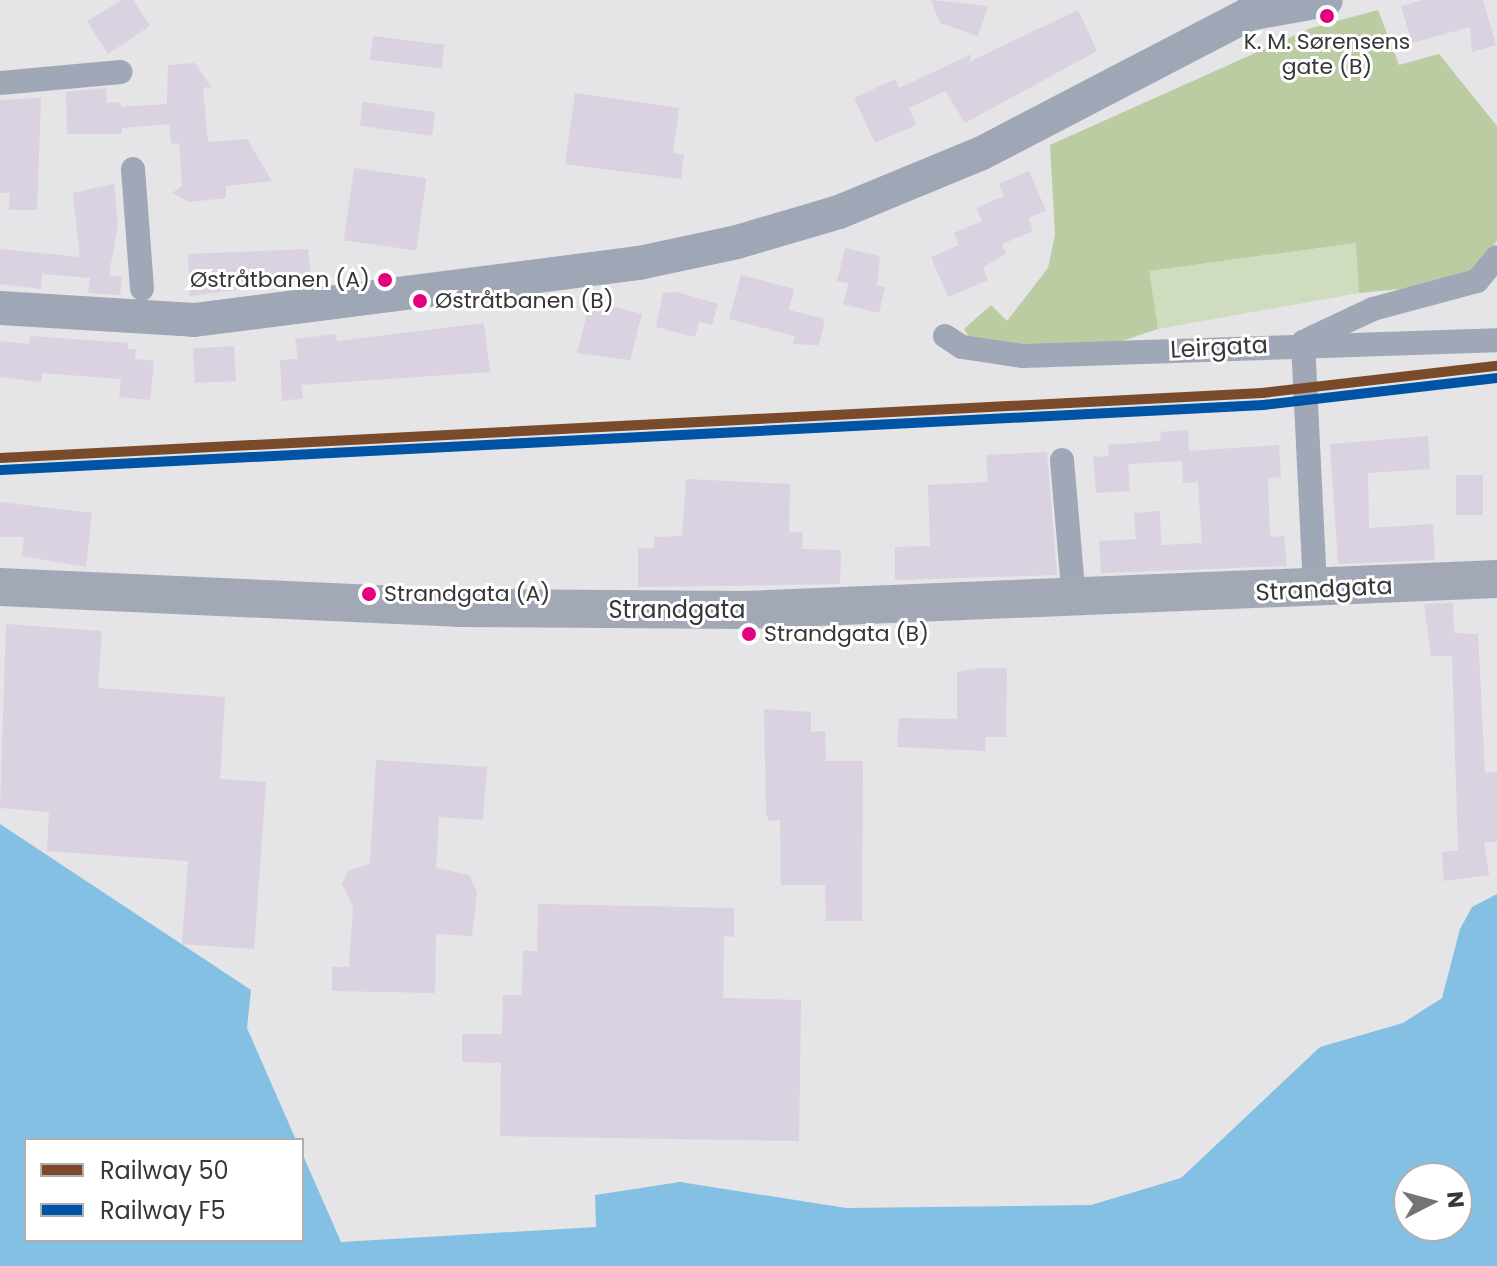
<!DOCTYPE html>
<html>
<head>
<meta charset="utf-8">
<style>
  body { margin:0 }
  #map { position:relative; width:1497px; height:1266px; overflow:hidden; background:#e5e4e6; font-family:Poppins,sans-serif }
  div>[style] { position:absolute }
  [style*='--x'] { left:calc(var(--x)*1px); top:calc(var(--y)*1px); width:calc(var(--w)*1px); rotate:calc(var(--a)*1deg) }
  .green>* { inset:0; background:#cfddbe }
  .forest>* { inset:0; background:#bbcca2 }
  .water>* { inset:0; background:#83c0e3 }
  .building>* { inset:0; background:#dad1e1; transform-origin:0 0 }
  .street>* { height:24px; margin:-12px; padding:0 12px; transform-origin:12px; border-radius:12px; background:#a0a7b6 }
  .secondary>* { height:34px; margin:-17px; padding:0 17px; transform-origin:17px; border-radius:17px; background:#9fa6b5 }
  .primary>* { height:38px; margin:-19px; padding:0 19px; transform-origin:19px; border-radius:19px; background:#a3a8b7 }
  .rail-1>* { height:10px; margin:-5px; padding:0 5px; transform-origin:5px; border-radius:5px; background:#7a4b2a }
  .rail-2>* { height:10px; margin:-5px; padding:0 5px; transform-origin:5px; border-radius:5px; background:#0054a6 }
  .dots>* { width:22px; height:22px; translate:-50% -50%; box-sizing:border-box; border:4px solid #fff; border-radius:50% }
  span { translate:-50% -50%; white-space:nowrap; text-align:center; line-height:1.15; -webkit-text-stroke:6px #fff; paint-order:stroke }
  .bus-label { font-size:22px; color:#373738 }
  .right { translate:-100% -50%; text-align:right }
  .left { translate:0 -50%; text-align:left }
  .street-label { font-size:24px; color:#373738 }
  .legend { position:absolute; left:24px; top:1138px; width:280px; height:104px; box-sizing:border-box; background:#fff; border:2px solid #afafaf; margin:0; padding:10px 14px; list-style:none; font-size:24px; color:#373738 }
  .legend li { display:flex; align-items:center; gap:16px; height:40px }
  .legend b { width:40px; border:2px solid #afafaf }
  .north { position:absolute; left:1393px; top:1162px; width:80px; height:80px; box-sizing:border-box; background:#fff; border:2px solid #afafaf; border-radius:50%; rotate:84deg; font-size:22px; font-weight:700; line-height:32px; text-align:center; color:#373738 }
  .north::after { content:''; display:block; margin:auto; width:28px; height:36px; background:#747475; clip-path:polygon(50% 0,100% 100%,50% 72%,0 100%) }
</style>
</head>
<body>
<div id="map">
  <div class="green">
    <i style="clip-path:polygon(1357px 243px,1359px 293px,1158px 329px,1148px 271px)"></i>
  </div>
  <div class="forest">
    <i style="clip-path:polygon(1378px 10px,1399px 65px,1439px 54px,1497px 126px,1497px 241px,1462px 283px,1359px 293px,1356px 243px,1149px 271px,1158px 329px,1100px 348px,972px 342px,964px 329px,991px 305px,1007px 321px,1048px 268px,1055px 235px,1050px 145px,1311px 28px)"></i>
  </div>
  <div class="water">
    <i style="clip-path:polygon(evenodd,0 824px,251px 990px,247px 1028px,296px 1140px,26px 1140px,26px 1240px,302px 1240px,302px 1153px,341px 1242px,596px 1227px,595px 1195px,680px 1182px,846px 1208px,1091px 1205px,1181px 1178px,1320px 1047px,1403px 1023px,1442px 998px,1460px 929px,1472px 907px,1497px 894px,1497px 1266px,0 1266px,0 824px,1409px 1178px,1457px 1178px,1457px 1226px,1409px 1226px,1409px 1178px)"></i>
  </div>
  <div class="building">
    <i style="clip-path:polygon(122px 0,133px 0,150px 26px,108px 54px,87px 21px)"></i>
    <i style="clip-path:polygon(931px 0,988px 6px,978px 36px,940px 23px)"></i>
    <i style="clip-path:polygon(1422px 0,1483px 0,1496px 45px,1472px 52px,1470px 27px,1412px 43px,1401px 6px)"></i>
    <i style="clip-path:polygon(1078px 10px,1097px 51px,965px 123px,945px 91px,909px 108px,916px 125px,875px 143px,854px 98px,895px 79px,899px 88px,972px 54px,969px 62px)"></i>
    <i style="left:373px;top:36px;width:72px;height:24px;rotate:7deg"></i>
    <i style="clip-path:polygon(195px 63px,211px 87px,203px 88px,208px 142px,247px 139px,272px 181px,226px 186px,226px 198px,189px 202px,172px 193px,182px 186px,179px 143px,171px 144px,169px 124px,122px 128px,122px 134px,67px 134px,66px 92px,106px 88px,107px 103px,121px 102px,121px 107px,167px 104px,168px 65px)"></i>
    <i style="clip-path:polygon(575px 93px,679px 108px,673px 153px,684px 155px,681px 179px,565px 164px)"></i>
    <i style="clip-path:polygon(41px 98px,37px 210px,9px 210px,10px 193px,0 193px,0 100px)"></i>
    <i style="left:363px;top:102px;width:73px;height:24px;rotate:8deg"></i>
    <i style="left:354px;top:168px;width:73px;height:73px;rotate:8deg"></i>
    <i style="clip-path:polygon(1029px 171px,1046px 211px,1028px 218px,1033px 231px,1002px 244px,1006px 254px,983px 267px,988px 280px,948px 297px,931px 257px,959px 245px,954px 233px,982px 221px,976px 208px,1004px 196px,999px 184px)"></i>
    <i style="clip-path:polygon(114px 184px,118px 224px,109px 275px,122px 277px,120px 295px,88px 293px,90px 278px,42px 274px,41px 289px,0 284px,0 249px,80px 257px,73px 193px)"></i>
    <i style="clip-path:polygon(845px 248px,880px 256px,877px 285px,885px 287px,879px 313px,843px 304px,849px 283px,837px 281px)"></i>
    <i style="clip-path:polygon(308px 249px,311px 280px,190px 296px,188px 254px)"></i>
    <i style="clip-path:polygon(741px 275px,794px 289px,789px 310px,825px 319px,819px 345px,793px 344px,795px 336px,729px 319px)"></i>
    <i style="clip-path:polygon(677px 292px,718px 304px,712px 325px,699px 322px,695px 337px,656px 327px,663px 293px)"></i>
    <i style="clip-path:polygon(603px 304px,642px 314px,630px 360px,577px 353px,589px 306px,602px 309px)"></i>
    <i style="clip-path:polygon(484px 323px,490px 372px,301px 385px,303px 398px,282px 401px,280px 360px,298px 359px,295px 339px,336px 334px,337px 341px)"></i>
    <i style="clip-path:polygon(30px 336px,128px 343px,128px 349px,136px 349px,135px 359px,154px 361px,150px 400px,119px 397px,121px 379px,42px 373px,41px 382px,0 377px,0 341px,29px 344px)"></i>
    <i style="left:234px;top:346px;width:35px;height:41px;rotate:87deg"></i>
    <i style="clip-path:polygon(1188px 430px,1189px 451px,1279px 445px,1281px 477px,1268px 478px,1270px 537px,1284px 536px,1287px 566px,1101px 573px,1099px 541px,1136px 539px,1134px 513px,1160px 511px,1161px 545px,1202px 543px,1198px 482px,1183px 483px,1182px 461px,1128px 464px,1130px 491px,1096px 493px,1093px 457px,1109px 456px,1108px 445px,1161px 441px,1160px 432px)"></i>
    <i style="clip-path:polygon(1428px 436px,1430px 469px,1368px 473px,1369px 528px,1433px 524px,1435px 560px,1338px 564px,1330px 444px)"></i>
    <i style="clip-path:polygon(1047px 452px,1057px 575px,895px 580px,895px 547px,930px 546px,928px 485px,988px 482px,986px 455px)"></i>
    <i style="left:1456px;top:475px;width:27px;height:40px"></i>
    <i style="clip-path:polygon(686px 479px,790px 484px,789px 532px,803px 532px,802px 549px,841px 550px,840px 584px,638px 587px,638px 548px,654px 548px,654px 537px,682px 536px)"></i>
    <i style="clip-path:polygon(0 502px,92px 513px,86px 567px,22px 556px,24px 537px,0 537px)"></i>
    <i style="clip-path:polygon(1453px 603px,1454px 633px,1478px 634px,1485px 773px,1497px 772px,1497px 842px,1484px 842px,1489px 875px,1444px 881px,1442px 852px,1458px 850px,1452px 656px,1431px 656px,1424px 604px)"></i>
    <i style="clip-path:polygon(6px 624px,102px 631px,98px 688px,225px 697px,220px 779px,266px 782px,254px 949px,182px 944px,188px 861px,47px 851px,49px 812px,0 808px)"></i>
    <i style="clip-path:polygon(981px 668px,1007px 668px,1006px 737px,985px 737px,985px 751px,897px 747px,899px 718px,957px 719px,957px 672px)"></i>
    <i style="clip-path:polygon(764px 709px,811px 712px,811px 732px,825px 731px,826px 761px,863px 761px,862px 921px,826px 921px,825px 885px,781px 885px,780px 820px,769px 821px,766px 813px)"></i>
    <i style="clip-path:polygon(376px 760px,487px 767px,483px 820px,439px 817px,436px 868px,469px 875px,477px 892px,472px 936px,436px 934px,435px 993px,332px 991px,332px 967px,349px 967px,353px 906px,342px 884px,348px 871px,370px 864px)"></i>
    <i style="clip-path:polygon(538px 904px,734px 908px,734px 937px,724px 936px,723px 998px,801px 1000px,799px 1141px,500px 1136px,501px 1063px,462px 1062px,462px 1034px,502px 1034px,503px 995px,522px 995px,523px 951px,537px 951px)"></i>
  </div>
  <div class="street">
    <i style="--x:0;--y:83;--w:121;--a:-5.2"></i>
    <i style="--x:133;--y:169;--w:120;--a:85.7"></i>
    <i style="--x:945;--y:336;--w:20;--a:33"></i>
    <i style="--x:962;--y:347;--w:62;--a:8.4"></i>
    <i style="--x:1023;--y:356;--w:474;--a:-1.9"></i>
    <i style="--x:1309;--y:339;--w:71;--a:-25.1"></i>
    <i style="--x:1373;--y:309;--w:108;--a:-15.1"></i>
    <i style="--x:1477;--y:281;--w:31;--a:-50"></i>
    <i style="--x:1303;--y:342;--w:248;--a:87.2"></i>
    <i style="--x:1062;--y:460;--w:140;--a:85.1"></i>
  </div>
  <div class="secondary">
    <i style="--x:0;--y:308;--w:194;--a:3.5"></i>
    <i style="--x:194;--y:320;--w:449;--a:-7.3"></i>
    <i style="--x:639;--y:263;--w:100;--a:-12.1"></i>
    <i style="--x:737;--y:242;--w:106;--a:-16.4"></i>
    <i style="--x:839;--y:212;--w:152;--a:-22.4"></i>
    <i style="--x:980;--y:154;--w:303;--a:-27.5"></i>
    <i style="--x:1249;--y:14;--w:78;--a:-10.3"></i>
  </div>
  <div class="primary">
    <i style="--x:0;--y:587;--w:458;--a:2.6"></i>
    <i style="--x:458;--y:608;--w:288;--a:0.4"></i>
    <i style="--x:746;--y:610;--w:752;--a:-2.36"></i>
  </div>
  <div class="rail-1">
    <i style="--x:0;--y:458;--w:1264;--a:-2.95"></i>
    <i style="--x:1262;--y:393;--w:237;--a:-6.6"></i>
  </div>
  <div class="rail-2">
    <i style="--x:1;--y:470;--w:1264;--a:-2.95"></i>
    <i style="--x:1263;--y:405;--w:236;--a:-6.6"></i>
  </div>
  <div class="dots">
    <i style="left:1327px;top:16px;background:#e5007d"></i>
    <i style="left:385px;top:280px;background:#e5007d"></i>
    <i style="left:420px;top:301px;background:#e5007d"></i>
    <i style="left:369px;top:594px;background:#e5007d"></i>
    <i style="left:749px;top:634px;background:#e5007d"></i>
  </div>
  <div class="bus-label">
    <span style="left:1327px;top:54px">K. M. Sørensens<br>gate (B)</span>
    <span class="right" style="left:370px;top:280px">Østråtbanen (A)</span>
    <span class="left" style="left:435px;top:301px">Østråtbanen (B)</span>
    <span class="left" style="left:384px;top:594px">Strandgata (A)</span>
    <span class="left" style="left:764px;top:634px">Strandgata (B)</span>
  </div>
  <div class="street-label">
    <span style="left:1219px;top:347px;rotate:-3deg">Leirgata</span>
    <span style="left:1324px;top:589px;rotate:-3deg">Strandgata</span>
    <span style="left:677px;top:610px">Strandgata</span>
  </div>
  <ul class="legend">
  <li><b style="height:10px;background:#7a4b2a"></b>Railway 50</li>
  <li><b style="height:10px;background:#0054a6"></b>Railway F5</li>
  </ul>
  <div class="north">N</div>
</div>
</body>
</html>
